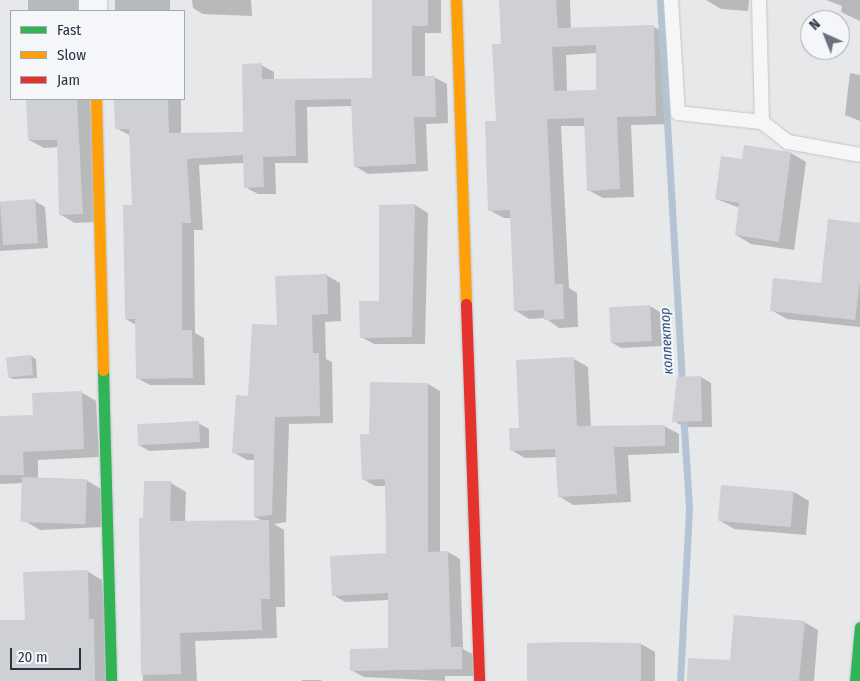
<!DOCTYPE html>
<html>
<head>
<meta charset="utf-8">
<style>
  body { margin:0 }
  #map { position:relative; width:860px; height:681px; overflow:hidden; background:#e6e8ea; font-family:"Fira Sans Condensed",sans-serif }
  div>[style] { position:absolute }
  [style*='--x'] { left:calc(var(--x)*1px); top:calc(var(--y)*1px); width:calc(var(--w)*1px); rotate:calc(var(--a)*1deg) }
  .shadow>* { inset:0; background:#0003; transform-origin:0 0 }
  .stream>* { height:7px; margin:-3.5px; padding:0 3.5px; transform-origin:3.5px; border-radius:3.5px; background:#b4c4d5 }
  .building>* { inset:0; background:#ced0d3; transform-origin:0 0 }
  .roads { filter:drop-shadow(0 0 1px #c4c6c8) drop-shadow(0 0 1px #c4c6c8) }
  .lane>* { height:14px; margin:-7px; padding:0 7px; transform-origin:7px; border-radius:7px; background:#f5f6f7 }
  .street>* { height:28px; margin:-14px; padding:0 14px; transform-origin:14px; border-radius:14px; background:#f5f6f7 }
  .fast>* { height:11px; margin:-5.5px; padding:0 5.5px; transform-origin:5.5px; border-radius:5.5px; background:#30b455 }
  .slow>* { height:11px; margin:-5.5px; padding:0 5.5px; transform-origin:5.5px; border-radius:5.5px; background:#ff9f0a }
  .jam>* { height:11px; margin:-5.5px; padding:0 5.5px; transform-origin:5.5px; border-radius:5.5px; background:#e5322d }
  span { translate:-50% -50%; white-space:nowrap; text-align:center; line-height:1.15; -webkit-text-stroke:4px #f4f6f9; paint-order:stroke }
  .water-label { font-size:14px; color:#34527a; font-style:italic }
  .legend { position:absolute; left:10px; top:10px; width:175px; height:90px; box-sizing:border-box; background:#f4f6f9; border:1px solid #a4a8b1; margin:0; padding:6px 9px; list-style:none; font-size:15px; color:#2b3445 }
  .legend li { display:flex; align-items:center; gap:10px; height:25px }
  .legend b { width:25px; border:1px solid #a4a8b1 }
  .north { position:absolute; left:800px; top:10px; width:50px; height:50px; box-sizing:border-box; background:#f4f6f9; border:1px solid #a4a8b1; border-radius:50%; rotate:316deg; font-size:14px; font-weight:700; line-height:20px; text-align:center; color:#2b3445 }
  .north::after { content:''; display:block; margin:auto; width:18px; height:22px; background:#6c737f; clip-path:polygon(50% 0,100% 100%,50% 72%,0 100%) }
  .scale { position:absolute; left:10px; top:648px; width:71px; height:22px; box-sizing:border-box; border:2px solid #2b3445; border-top:0; padding-left:6px; font-size:15px; line-height:18px; white-space:nowrap; color:#2b3445; -webkit-text-stroke:4px #f4f6f9; paint-order:stroke }
</style>
</head>
<body>
<div id="map">
  <div class="shadow">
    <i style="left:28px;top:0;width:64px;height:11px"></i>
    <i style="left:115px;top:0;width:55px;height:11px"></i>
    <i style="clip-path:polygon(192px 0,251px 0,252px 16px,203px 14px,193px 8px)"></i>
    <i style="clip-path:polygon(373px 0,441px 0,441px 33px,425px 33px,425px 77px,434px 77px,447px 84px,448px 123px,426px 124px,428px 171px,368px 174px,355px 166px,353px 106px,307px 107px,308px 163px,275px 163px,276px 194px,258px 194px,245px 187px,245px 163px,199px 165px,203px 230px,194px 230px,195px 333px,204px 338px,205px 385px,150px 385px,137px 378px,136px 325px,126px 319px,134px 206px,131px 136px,116px 128px,116px 99px,181px 99px,181px 134px,244px 133px,261px 65px,274px 72px,274px 80px,373px 79px)"></i>
    <i style="clip-path:polygon(evenodd,500px 0,570px 0,571px 29px,654px 27px,668px 35px,669px 124px,631px 125px,634px 197px,603px 198px,588px 190px,586px 126px,561px 126px,569px 288px,577px 293px,578px 327px,559px 328px,545px 318px,529px 319px,515px 310px,512px 218px,504px 218px,489px 210px,502px 45px,500px 0,597px 53px,598px 92px,567px 92px,566px 55px,597px 53px)"></i>
    <i style="clip-path:polygon(706px 0,749px 0,748px 11px,721px 9px)"></i>
    <i style="clip-path:polygon(826px 0,860px 0,860px 21px,841px 12px,842px 6px)"></i>
    <i style="clip-path:polygon(850px 73px,860px 75px,860px 121px,845px 115px)"></i>
    <i style="clip-path:polygon(27px 99px,90px 99px,97px 222px,75px 223px,61px 215px,58px 147px,44px 148px,29px 140px)"></i>
    <i style="clip-path:polygon(791px 153px,806px 162px,794px 250px,751px 244px,736px 235px,740px 208px,716px 199px,743px 160px)"></i>
    <i style="clip-path:polygon(35px 201px,45px 207px,48px 248px,0 251px,0 203px)"></i>
    <i style="clip-path:polygon(415px 205px,428px 213px,425px 344px,374px 344px,361px 337px,380px 302px)"></i>
    <i style="clip-path:polygon(860px 224px,860px 327px,787px 319px,771px 310px,822px 285px)"></i>
    <i style="clip-path:polygon(326px 275px,340px 283px,341px 321px,325px 322px,326px 359px,332px 362px,333px 423px,289px 424px,286px 522px,274px 524px,284px 530px,285px 607px,276px 607px,277px 638px,195px 641px,197px 681px,143px 681px,140px 520px,145px 520px,171px 483px,186px 492px,185px 522px,263px 521px,255px 517px,256px 460px,247px 460px,233px 452px,249px 397px,278px 327px)"></i>
    <i style="clip-path:polygon(650px 306px,660px 312px,662px 346px,621px 348px,611px 342px,610px 308px)"></i>
    <i style="clip-path:polygon(31px 356px,36px 359px,37px 378px,13px 379px,8px 376px)"></i>
    <i style="clip-path:polygon(574px 359px,588px 367px,591px 427px,664px 426px,679px 434px,679px 453px,628px 455px,631px 502px,573px 505px,559px 496px,557px 457px,525px 458px,511px 450px,520px 429px)"></i>
    <i style="clip-path:polygon(701px 377px,711px 383px,712px 427px,684px 427px,674px 421px)"></i>
    <i style="clip-path:polygon(428px 384px,440px 391px,440px 552px,448px 552px,460px 559px,463px 649px,474px 655px,474px 676px,445px 676px,445px 681px,364px 677px,351px 670px,390px 649px,389px 600px,345px 602px,333px 595px,387px 554px,386px 486px,375px 486px,363px 479px,370px 435px)"></i>
    <i style="clip-path:polygon(81px 392px,96px 401px,99px 457px,38px 460px,38px 478px,86px 480px,101px 489px,103px 527px,40px 530px,25px 521px,23px 483px,0 484px,0 417px,35px 416px)"></i>
    <i style="clip-path:polygon(198px 423px,209px 429px,209px 448px,149px 451px,139px 445px)"></i>
    <i style="clip-path:polygon(794px 492px,809px 501px,806px 535px,734px 529px,719px 520px)"></i>
    <i style="clip-path:polygon(87px 571px,102px 580px,111px 681px,0 681px,0 621px,26px 621px)"></i>
    <i style="clip-path:polygon(804px 622px,818px 630px,814px 681px,688px 681px)"></i>
    <i style="clip-path:polygon(641px 644px,655px 652px,655px 681px,528px 681px)"></i>
    <i style="left:302px;top:680px;width:19px;height:1px"></i>
  </div>
  <div class="stream">
    <i style="--x:660;--y:0;--w:385;--a:86.7"></i>
    <i style="--x:680;--y:681;--w:174;--a:-87"></i>
    <i style="--x:689;--y:507;--w:95;--a:-93.6"></i>
  </div>
  <div class="building">
    <i style="clip-path:polygon(372px 0,428px 0,428px 26px,412px 26px,412px 76px,435px 76px,436px 117px,414px 117px,416px 164px,354px 167px,351px 99px,295px 100px,296px 156px,263px 157px,264px 187px,244px 188px,243px 155px,187px 159px,191px 223px,182px 223px,182px 330px,192px 330px,193px 378px,136px 379px,135px 319px,125px 319px,123px 205px,132px 205px,129px 129px,115px 129px,114px 99px,168px 99px,169px 133px,243px 132px,242px 64px,262px 63px,262px 79px,372px 78px)"></i>
    <i style="clip-path:polygon(evenodd,499px 0,556px 0,558px 28px,654px 25px,656px 116px,617px 117px,620px 189px,587px 191px,584px 118px,547px 119px,555px 284px,563px 284px,564px 319px,544px 320px,544px 310px,514px 311px,510px 210px,488px 211px,485px 121px,496px 121px,492px 44px,501px 44px,499px 0,596px 45px,596px 90px,554px 91px,552px 47px,596px 45px)"></i>
    <i style="clip-path:polygon(26px 99px,77px 99px,83px 214px,59px 215px,57px 140px,28px 140px)"></i>
    <i style="clip-path:polygon(744px 145px,791px 152px,779px 242px,735px 235px,739px 203px,715px 199px,721px 156px,742px 159px)"></i>
    <i style="left:35px;top:199px;width:44px;height:35px;rotate:86deg"></i>
    <i style="clip-path:polygon(415px 204px,412px 337px,360px 338px,359px 301px,379px 301px,379px 205px)"></i>
    <i style="clip-path:polygon(828px 219px,860px 223px,860px 280px,855px 320px,770px 311px,773px 278px,821px 283px)"></i>
    <i style="clip-path:polygon(327px 274px,328px 314px,312px 315px,313px 353px,319px 353px,320px 416px,275px 417px,272px 515px,254px 517px,254px 454px,232px 453px,236px 395px,248px 396px,252px 324px,277px 325px,275px 276px)"></i>
    <i style="left:650px;top:305px;width:36px;height:41px;rotate:87deg"></i>
    <i style="left:31px;top:355px;width:20px;height:25px;rotate:84deg"></i>
    <i style="clip-path:polygon(574px 357px,577px 426px,665px 425px,665px 446px,614px 447px,617px 494px,558px 497px,555px 449px,510px 451px,509px 428px,519px 428px,516px 360px)"></i>
    <i style="clip-path:polygon(701px 376px,702px 421px,672px 422px,677px 377px)"></i>
    <i style="clip-path:polygon(370px 382px,428px 383px,428px 552px,448px 551px,451px 647px,462px 647px,462px 669px,350px 671px,350px 649px,388px 648px,388px 593px,332px 596px,330px 556px,386px 553px,385px 479px,362px 480px,360px 434px,369px 434px)"></i>
    <i style="clip-path:polygon(82px 391px,84px 449px,23px 452px,24px 475px,0 475px,0 416px,33px 415px,32px 393px)"></i>
    <i style="left:199px;top:421px;width:21px;height:62px;rotate:87deg"></i>
    <i style="left:22px;top:477px;width:65px;height:45px;rotate:2deg"></i>
    <i style="clip-path:polygon(144px 481px,171px 481px,170px 521px,269px 520px,270px 599px,261px 599px,262px 630px,180px 633px,181px 674px,141px 675px,139px 518px,143px 518px)"></i>
    <i style="left:721px;top:485px;width:73px;height:36px;rotate:5deg"></i>
    <i style="clip-path:polygon(88px 570px,89px 619px,94px 619px,95px 681px,0 681px,0 620px,25px 620px,23px 572px)"></i>
    <i style="clip-path:polygon(734px 615px,805px 621px,799px 681px,687px 681px,688px 658px,730px 660px)"></i>
    <i style="clip-path:polygon(572px 642px,641px 643px,641px 681px,527px 681px,527px 643px)"></i>
  </div>
  <div class="roads">
    <div class="lane">
      <i style="--x:671;--y:0;--w:113;--a:86.5"></i>
      <i style="--x:678;--y:113;--w:84;--a:6.1"></i>
      <i style="--x:762;--y:122;--w:33;--a:38"></i>
      <i style="--x:788;--y:142;--w:73;--a:10.2"></i>
      <i style="--x:759;--y:0;--w:122;--a:88.6"></i>
    </div>
    <div class="street">
      <i style="--x:93;--y:0;--w:11;--a:90"></i>
    </div>
    <div class="fast">
      <i style="--x:103;--y:370;--w:311;--a:88.5"></i>
      <i style="--x:855;--y:681;--w:54;--a:-84.7"></i>
    </div>
    <div class="slow">
      <i style="--x:456;--y:0;--w:304;--a:88.1"></i>
      <i style="--x:96;--y:99;--w:271;--a:88.5"></i>
    </div>
    <div class="jam">
      <i style="--x:466;--y:304;--w:377;--a:88"></i>
    </div>
  </div>
  <div class="water-label">
    <span style="left:667px;top:341px;rotate:-93deg">коллектор</span>
  </div>
  <ul class="legend">
  <li><b style="height:6px;background:#30b455"></b>Fast</li>
  <li><b style="height:6px;background:#ff9f0a"></b>Slow</li>
  <li><b style="height:6px;background:#e5322d"></b>Jam</li>
  </ul>
  <div class="north">N</div>
  <div class="scale">20 m</div>
</div>
</body>
</html>
